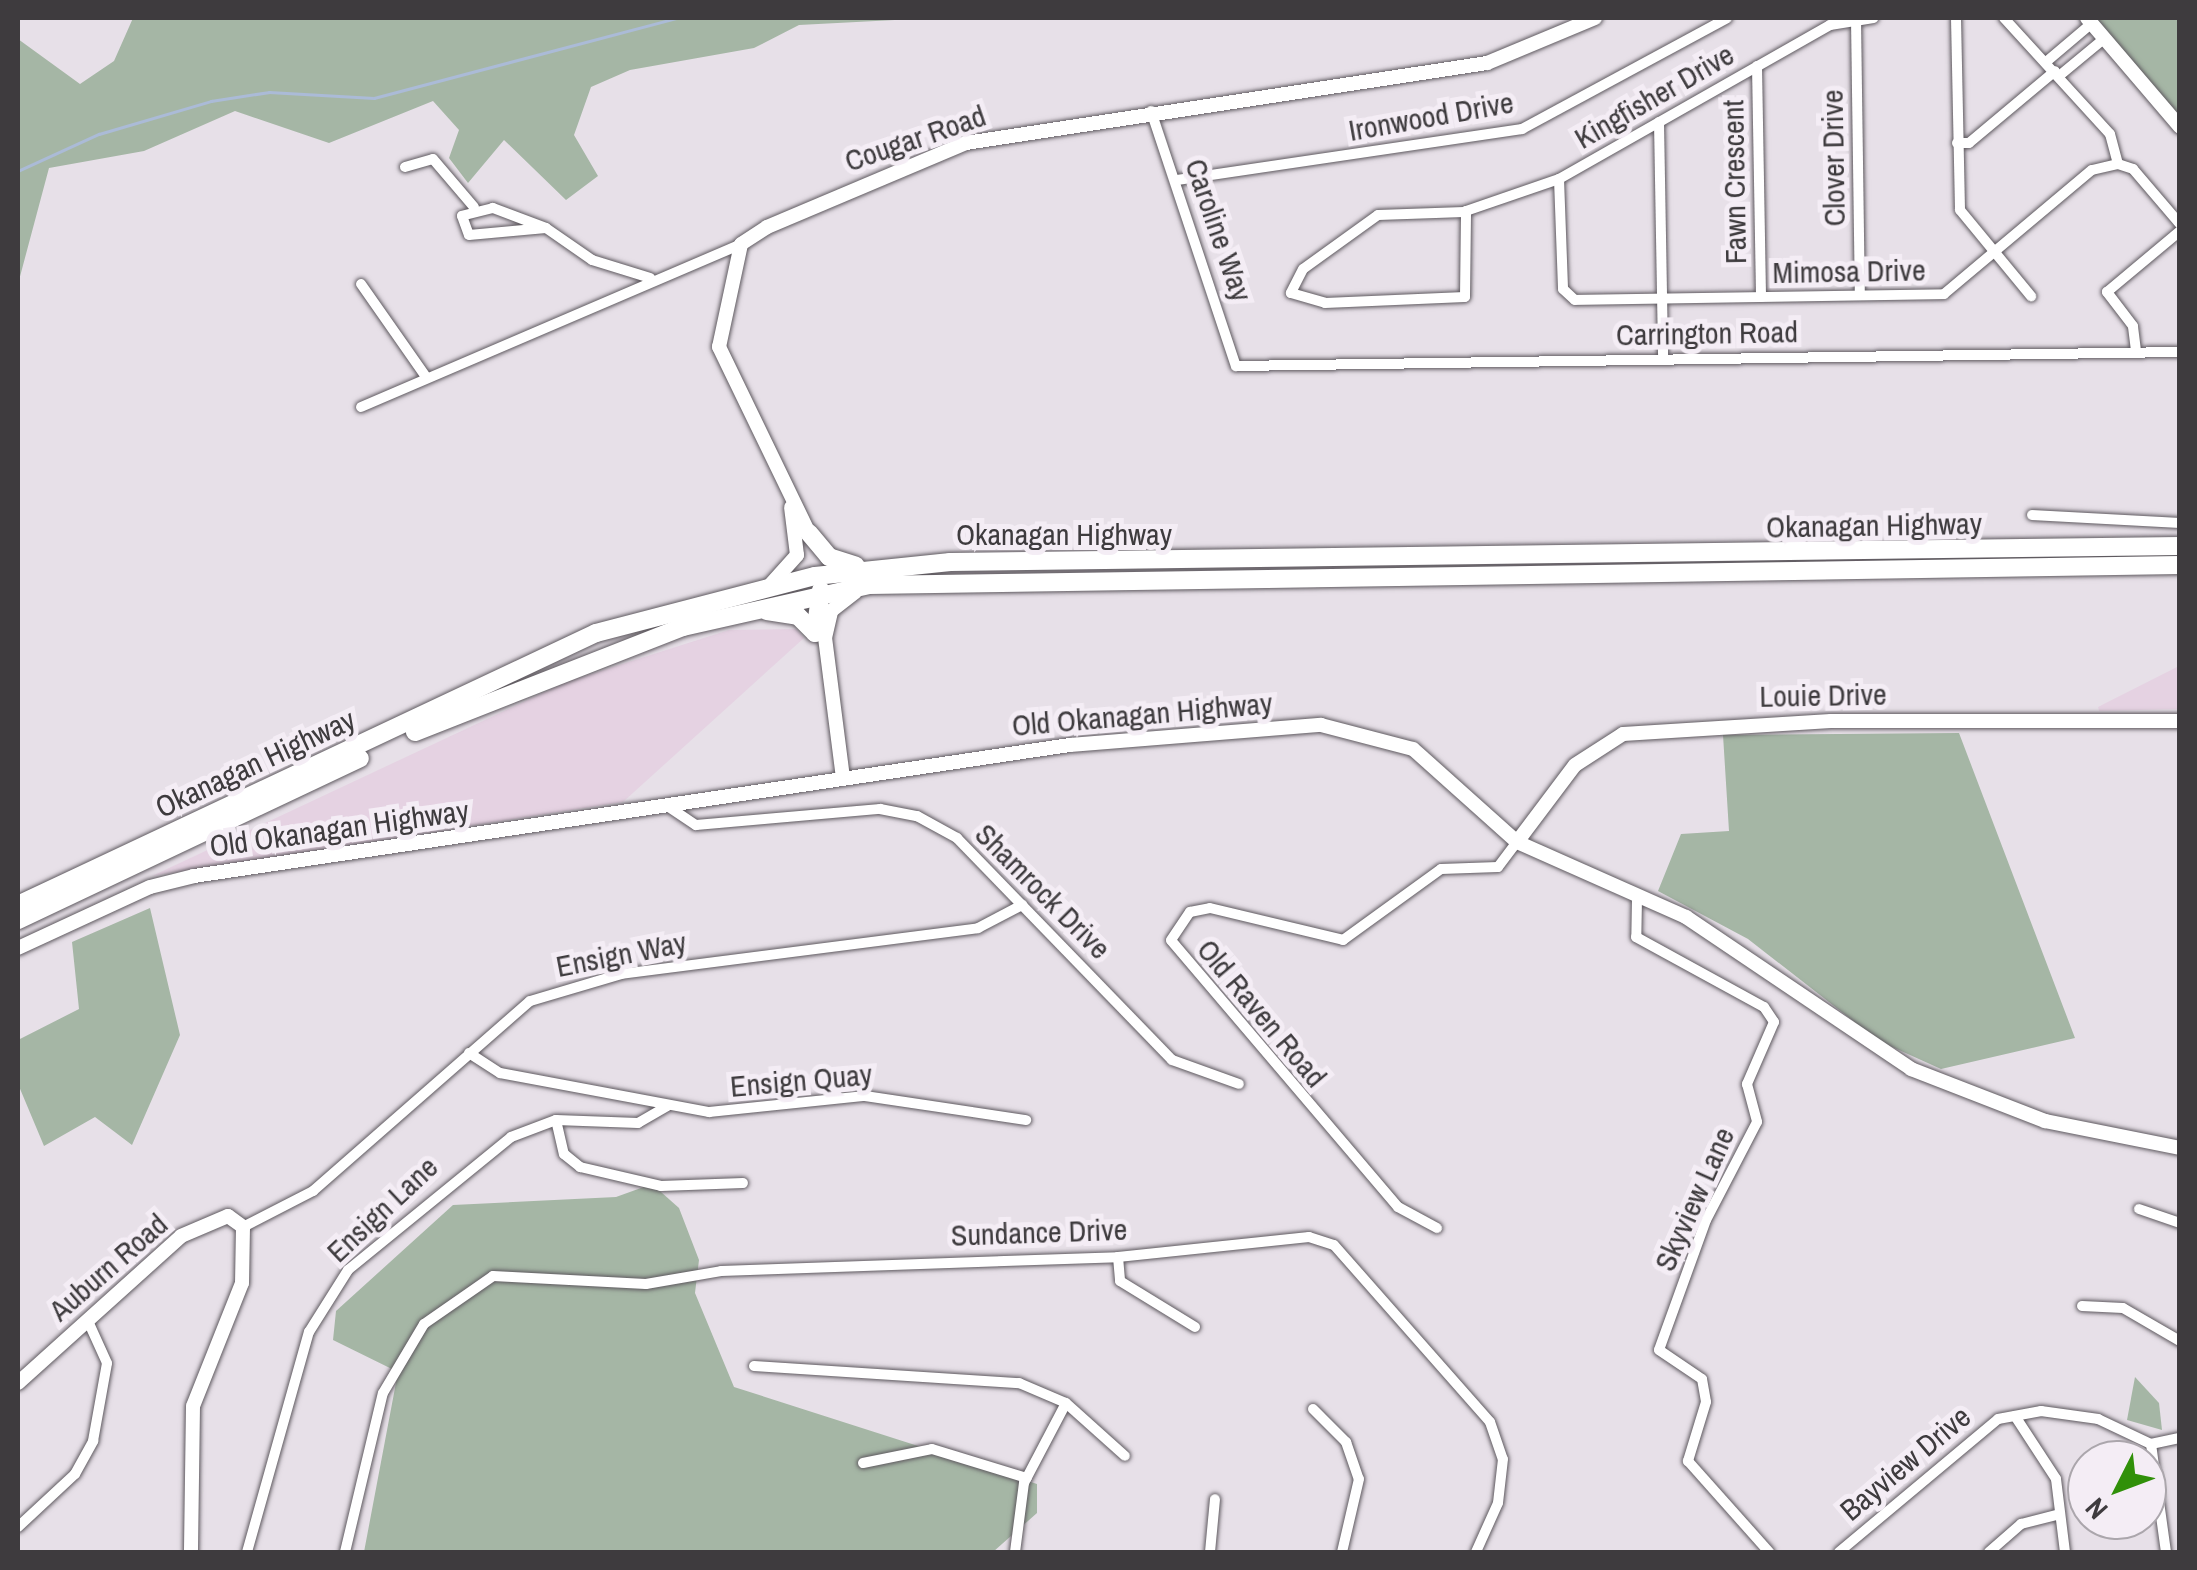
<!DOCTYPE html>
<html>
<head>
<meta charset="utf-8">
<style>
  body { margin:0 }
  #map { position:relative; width:2197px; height:1570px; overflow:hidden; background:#e7e0e8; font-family:"Archivo Narrow",sans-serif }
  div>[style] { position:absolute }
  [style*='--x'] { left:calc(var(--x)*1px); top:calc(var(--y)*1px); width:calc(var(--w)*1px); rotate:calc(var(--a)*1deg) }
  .commercial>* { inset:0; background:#e5d2e2 }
  .green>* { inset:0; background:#a5b6a5 }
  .stream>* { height:2.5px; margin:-1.25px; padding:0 1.25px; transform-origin:1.25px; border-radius:1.25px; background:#abbbd7 }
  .roads { filter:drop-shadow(0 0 2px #5e595f) drop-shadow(0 0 2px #5e595f) }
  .street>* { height:10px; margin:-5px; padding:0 5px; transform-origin:5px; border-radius:5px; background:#fff }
  .secondary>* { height:14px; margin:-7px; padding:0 7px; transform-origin:7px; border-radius:7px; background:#fff }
  .highway>* { height:18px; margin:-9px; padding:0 9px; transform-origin:9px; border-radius:9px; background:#fff }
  span { translate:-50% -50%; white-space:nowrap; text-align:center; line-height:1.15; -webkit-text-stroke:10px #f4edf5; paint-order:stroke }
  .street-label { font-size:30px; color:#3e3b3e }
  .frame { position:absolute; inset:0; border:20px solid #3e3b3e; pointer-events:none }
  .north { position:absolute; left:2067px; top:1440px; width:100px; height:100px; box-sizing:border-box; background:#f4edf5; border:2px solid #aba6ac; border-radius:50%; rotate:228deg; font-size:28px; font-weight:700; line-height:40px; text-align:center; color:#3e3b3e }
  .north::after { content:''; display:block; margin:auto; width:35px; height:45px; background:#309009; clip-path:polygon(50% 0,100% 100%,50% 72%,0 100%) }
</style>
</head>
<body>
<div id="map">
  <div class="commercial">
    <i style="clip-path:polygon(796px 629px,804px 638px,623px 802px,152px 876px,566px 682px,729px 630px)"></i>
    <i style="clip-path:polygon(2179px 666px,2179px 709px,2099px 711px,2098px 707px)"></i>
  </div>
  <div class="green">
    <i style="clip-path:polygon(133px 18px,933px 18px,799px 25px,754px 48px,630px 70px,591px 87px,574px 135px,598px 176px,566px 200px,504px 140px,468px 183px,449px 158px,459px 130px,433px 101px,329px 143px,235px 111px,144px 151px,49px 168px,18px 284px,18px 39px,80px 84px,114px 61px)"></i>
    <i style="clip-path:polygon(2088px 18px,2179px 18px,2179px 127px)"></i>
    <i style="clip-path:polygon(1959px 733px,2075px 1038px,1941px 1069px,1879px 1041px,1748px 939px,1658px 891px,1681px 834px,1729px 831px,1723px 735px)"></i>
    <i style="clip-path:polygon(150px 908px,180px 1035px,132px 1145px,95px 1117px,44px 1146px,18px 1084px,18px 1040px,79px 1009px,72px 942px)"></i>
    <i style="clip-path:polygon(652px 1184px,679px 1208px,699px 1260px,695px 1293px,734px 1387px,1037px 1484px,1037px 1513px,993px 1552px,364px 1552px,398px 1372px,333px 1340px,336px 1311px,453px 1205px,616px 1197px)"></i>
    <i style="clip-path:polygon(2135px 1377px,2159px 1403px,2162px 1430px,2127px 1420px)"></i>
  </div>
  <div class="stream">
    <i style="--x:18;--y:171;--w:89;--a:-24.6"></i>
    <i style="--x:99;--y:134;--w:117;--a:-16.4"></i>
    <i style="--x:211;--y:101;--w:59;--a:-8.8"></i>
    <i style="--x:269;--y:92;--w:105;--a:3.3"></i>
    <i style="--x:374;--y:98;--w:312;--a:-14.8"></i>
  </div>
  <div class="roads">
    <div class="street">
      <i style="--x:1956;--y:18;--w:192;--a:88.8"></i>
      <i style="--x:1960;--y:210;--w:112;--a:50.5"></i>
      <i style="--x:2004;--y:18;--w:157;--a:47.6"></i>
      <i style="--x:2110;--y:134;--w:31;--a:75"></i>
      <i style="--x:1856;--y:19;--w:276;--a:89.2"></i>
      <i style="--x:2046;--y:62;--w:60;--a:-40.3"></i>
      <i style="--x:1757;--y:66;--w:231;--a:89"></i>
      <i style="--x:2059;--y:76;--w:60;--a:-39.6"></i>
      <i style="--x:1151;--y:111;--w:269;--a:71.6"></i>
      <i style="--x:1236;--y:366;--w:944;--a:-0.85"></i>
      <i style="--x:1659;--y:122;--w:237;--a:89"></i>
      <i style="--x:1957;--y:143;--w:12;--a:0"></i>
      <i style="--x:1969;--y:143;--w:112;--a:-39.9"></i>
      <i style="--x:405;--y:167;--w:29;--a:-16"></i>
      <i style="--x:433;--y:159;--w:63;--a:49.5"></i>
      <i style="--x:1559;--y:179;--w:110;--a:87.9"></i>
      <i style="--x:1563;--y:289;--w:16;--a:43"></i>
      <i style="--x:1575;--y:300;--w:369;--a:-0.9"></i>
      <i style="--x:1944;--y:294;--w:193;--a:-40"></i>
      <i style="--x:2092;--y:170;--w:27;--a:-13"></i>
      <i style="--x:2118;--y:164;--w:16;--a:18"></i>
      <i style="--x:2133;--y:169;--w:72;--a:49.5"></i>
      <i style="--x:1177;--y:180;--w:349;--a:-8.4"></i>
      <i style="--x:1522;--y:129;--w:233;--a:-28.4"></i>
      <i style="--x:1464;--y:212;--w:86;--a:178"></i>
      <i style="--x:1378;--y:215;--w:92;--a:144.2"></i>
      <i style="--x:1303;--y:269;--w:27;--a:117"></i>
      <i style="--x:1291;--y:293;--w:35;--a:16"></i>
      <i style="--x:1325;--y:303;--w:140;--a:-2.5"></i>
      <i style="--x:1465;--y:297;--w:86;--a:-89.3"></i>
      <i style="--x:1466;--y:211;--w:98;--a:-19"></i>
      <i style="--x:1559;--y:179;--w:312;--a:-29.6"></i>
      <i style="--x:1830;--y:25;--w:44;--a:-9.2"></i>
      <i style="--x:546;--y:228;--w:57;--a:-159.3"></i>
      <i style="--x:493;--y:208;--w:32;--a:166"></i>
      <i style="--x:462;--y:216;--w:20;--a:70"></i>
      <i style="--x:469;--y:235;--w:77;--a:-5.2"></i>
      <i style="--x:546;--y:228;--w:56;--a:34.8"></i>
      <i style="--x:592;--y:260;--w:61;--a:17.2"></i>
      <i style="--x:361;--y:284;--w:113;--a:55"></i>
      <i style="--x:2136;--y:351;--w:25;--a:-97"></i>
      <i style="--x:2133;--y:326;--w:43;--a:-127.4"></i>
      <i style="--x:2107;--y:292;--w:95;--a:-39.9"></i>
      <i style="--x:361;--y:407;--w:413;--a:-23.2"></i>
      <i style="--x:2032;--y:515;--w:148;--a:3.1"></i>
      <i style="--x:666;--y:805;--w:36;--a:34"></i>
      <i style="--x:696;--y:825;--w:185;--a:-5"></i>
      <i style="--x:880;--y:809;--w:38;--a:11"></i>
      <i style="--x:917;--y:816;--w:46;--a:28.8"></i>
      <i style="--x:957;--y:838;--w:309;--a:45.9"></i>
      <i style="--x:1172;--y:1060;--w:71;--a:19.7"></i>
      <i style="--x:1637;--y:898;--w:39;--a:91"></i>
      <i style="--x:1636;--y:937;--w:146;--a:28.7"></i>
      <i style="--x:1764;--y:1007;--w:18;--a:56"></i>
      <i style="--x:1774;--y:1022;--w:68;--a:113.5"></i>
      <i style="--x:1747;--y:1084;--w:39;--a:75"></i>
      <i style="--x:1757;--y:1122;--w:110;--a:117.5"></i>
      <i style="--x:1706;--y:1220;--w:138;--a:109.9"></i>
      <i style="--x:1659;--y:1350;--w:52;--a:34"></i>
      <i style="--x:1702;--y:1379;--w:23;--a:80"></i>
      <i style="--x:1706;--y:1402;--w:62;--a:107"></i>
      <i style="--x:1688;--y:1461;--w:122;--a:48.3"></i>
      <i style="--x:469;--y:1053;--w:37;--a:33"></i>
      <i style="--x:500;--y:1073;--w:213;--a:10.6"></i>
      <i style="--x:709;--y:1112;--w:157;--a:-5.9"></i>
      <i style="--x:865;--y:1096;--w:163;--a:8.5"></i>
      <i style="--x:556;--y:1120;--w:35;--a:77"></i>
      <i style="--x:564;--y:1154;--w:21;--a:39"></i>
      <i style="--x:580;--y:1167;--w:83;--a:13.2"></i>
      <i style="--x:661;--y:1186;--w:82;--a:-2.1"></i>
      <i style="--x:2139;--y:1209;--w:43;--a:18.9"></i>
      <i style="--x:243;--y:1227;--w:79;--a:-27.2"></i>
      <i style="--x:313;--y:1191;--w:288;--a:-41.2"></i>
      <i style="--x:530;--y:1001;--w:95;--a:-16.5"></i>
      <i style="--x:621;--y:974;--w:360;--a:-7.3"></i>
      <i style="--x:978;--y:928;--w:50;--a:-27.6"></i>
      <i style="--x:1437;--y:1228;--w:44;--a:-151.7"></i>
      <i style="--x:1398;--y:1207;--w:350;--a:-130.4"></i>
      <i style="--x:1171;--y:940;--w:34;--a:-56"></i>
      <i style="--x:1190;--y:912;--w:20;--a:-11"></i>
      <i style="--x:1210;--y:908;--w:137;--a:13.5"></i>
      <i style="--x:1343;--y:940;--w:121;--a:-35.9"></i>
      <i style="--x:1441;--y:869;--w:57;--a:-2"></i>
      <i style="--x:1498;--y:867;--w:31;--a:-53"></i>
      <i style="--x:1118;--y:1257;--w:24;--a:85"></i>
      <i style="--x:1120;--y:1281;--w:88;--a:31.5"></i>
      <i style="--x:2082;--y:1306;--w:41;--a:2.8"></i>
      <i style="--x:2123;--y:1308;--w:66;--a:30.1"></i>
      <i style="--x:754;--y:1366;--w:266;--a:3.7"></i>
      <i style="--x:1019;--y:1383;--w:51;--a:23.1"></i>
      <i style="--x:1066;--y:1403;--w:79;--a:41.9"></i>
      <i style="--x:1313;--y:1409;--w:47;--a:45"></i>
      <i style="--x:1346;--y:1442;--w:39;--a:71"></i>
      <i style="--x:1359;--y:1479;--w:75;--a:103.1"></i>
      <i style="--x:2015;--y:1416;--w:75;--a:56.9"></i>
      <i style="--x:2056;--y:1479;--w:74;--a:83"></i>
      <i style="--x:2151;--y:1444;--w:109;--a:82.1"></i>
      <i style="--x:863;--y:1463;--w:70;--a:-11.5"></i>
      <i style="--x:932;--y:1449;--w:99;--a:17"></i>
      <i style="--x:18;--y:1527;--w:78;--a:-42.9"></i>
      <i style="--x:75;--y:1474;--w:38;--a:-61"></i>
      <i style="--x:93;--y:1441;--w:79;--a:-79.8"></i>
      <i style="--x:107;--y:1363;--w:48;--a:-114.4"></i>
      <i style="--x:247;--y:1552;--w:229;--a:-74.3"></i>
      <i style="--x:309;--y:1332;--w:73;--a:-57.8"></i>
      <i style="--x:348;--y:1270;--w:210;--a:-39.2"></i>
      <i style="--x:511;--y:1137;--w:48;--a:-20.7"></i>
      <i style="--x:556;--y:1120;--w:82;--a:2.1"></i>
      <i style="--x:638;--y:1123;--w:34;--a:-30"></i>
      <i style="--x:345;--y:1552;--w:163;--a:-76.6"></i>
      <i style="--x:383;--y:1393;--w:80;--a:-59.3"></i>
      <i style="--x:424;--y:1324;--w:84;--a:-34.8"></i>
      <i style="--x:493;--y:1276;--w:153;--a:3"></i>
      <i style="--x:646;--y:1284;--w:76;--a:-9.8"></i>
      <i style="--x:721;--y:1271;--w:397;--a:-2"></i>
      <i style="--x:1118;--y:1257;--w:192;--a:-6"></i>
      <i style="--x:1309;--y:1237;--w:26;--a:18"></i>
      <i style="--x:1334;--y:1245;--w:236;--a:48.6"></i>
      <i style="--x:1490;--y:1422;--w:39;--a:71"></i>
      <i style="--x:1503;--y:1459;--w:44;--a:96.5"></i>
      <i style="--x:1498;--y:1503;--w:54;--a:114.2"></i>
      <i style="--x:1015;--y:1552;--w:70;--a:-82.6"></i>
      <i style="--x:1024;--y:1483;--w:90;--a:-62.3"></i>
      <i style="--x:1210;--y:1552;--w:53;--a:-84.6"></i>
      <i style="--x:1839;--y:1552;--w:207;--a:-39.9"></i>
      <i style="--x:1998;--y:1419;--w:44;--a:-10.5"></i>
      <i style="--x:2041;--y:1411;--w:58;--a:8"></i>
      <i style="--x:2098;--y:1419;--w:59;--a:25.3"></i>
      <i style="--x:2151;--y:1444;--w:30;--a:-12"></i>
      <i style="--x:1989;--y:1552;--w:43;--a:-41.2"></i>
      <i style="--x:2021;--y:1524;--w:40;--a:-14.4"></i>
    </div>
    <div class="secondary">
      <i style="--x:2087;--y:18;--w:143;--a:49.5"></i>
      <i style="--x:809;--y:533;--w:207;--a:-115.8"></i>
      <i style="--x:719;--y:347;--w:105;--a:-77.9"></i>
      <i style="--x:741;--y:244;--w:31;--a:-33"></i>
      <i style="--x:767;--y:227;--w:216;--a:-22.9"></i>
      <i style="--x:966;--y:143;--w:527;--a:-8.73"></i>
      <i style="--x:1487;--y:63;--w:117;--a:-22.6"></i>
      <i style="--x:771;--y:584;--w:39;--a:-48"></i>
      <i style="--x:797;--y:555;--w:48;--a:-97.1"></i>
      <i style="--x:843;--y:778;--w:141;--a:-97.3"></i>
      <i style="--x:825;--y:638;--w:28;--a:-77"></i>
      <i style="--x:831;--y:611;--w:31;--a:-38"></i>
      <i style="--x:1517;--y:842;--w:96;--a:-53"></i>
      <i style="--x:1575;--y:765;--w:57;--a:-32.9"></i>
      <i style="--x:1623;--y:734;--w:208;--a:-3.6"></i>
      <i style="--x:1831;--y:721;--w:349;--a:0"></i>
      <i style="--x:18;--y:948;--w:145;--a:-24.8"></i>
      <i style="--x:150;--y:887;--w:45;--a:-14"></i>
      <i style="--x:194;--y:876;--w:886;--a:-8.51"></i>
      <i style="--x:1070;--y:745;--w:252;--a:-4.6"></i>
      <i style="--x:1321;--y:725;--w:95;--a:14.6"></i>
      <i style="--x:1413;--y:749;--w:140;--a:41.8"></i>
      <i style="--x:1517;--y:842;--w:185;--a:23.9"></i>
      <i style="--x:1686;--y:917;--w:272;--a:34"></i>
      <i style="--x:1911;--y:1069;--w:144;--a:21.2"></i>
      <i style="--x:2045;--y:1121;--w:138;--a:11.3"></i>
      <i style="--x:18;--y:1383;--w:219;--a:-42"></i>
      <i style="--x:181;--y:1236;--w:51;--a:-23.1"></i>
      <i style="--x:228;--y:1216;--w:19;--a:36"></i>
      <i style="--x:243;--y:1227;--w:56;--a:91"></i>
      <i style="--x:242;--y:1283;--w:132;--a:111.7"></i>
      <i style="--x:193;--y:1406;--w:146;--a:90.8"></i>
    </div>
    <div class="highway">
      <i style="--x:809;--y:533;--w:31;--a:50"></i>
      <i style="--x:829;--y:557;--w:28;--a:18"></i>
      <i style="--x:767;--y:611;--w:31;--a:9"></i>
      <i style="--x:798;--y:616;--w:24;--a:45"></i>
      <i style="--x:815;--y:633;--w:43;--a:-82.1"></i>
      <i style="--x:415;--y:732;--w:288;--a:-21.4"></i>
      <i style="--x:683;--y:627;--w:191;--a:-12.7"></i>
      <i style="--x:869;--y:585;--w:1311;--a:-0.87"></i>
      <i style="--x:18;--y:905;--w:639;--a:-25.2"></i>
      <i style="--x:596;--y:633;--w:226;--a:-14.6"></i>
      <i style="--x:815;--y:576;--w:136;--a:-5.9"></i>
      <i style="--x:950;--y:562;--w:1230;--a:-0.75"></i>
      <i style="--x:18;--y:920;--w:378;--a:-25.3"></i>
    </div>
  </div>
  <div class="street-label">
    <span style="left:1654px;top:96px;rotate:-30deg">Kingfisher Drive</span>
    <span style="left:1431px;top:116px;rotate:-10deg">Ironwood Drive</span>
    <span style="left:915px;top:138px;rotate:-19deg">Cougar Road</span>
    <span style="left:1833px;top:158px;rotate:-91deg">Clover Drive</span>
    <span style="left:1734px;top:182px;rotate:-91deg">Fawn Crescent</span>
    <span style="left:1219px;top:230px;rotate:71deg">Caroline Way</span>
    <span style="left:1849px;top:271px;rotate:-1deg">Mimosa Drive</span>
    <span style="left:1707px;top:333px;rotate:-1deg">Carrington Road</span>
    <span style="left:1874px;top:525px;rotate:-1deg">Okanagan Highway</span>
    <span style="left:1064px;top:534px">Okanagan Highway</span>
    <span style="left:1823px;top:695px;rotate:-1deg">Louie Drive</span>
    <span style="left:1142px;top:714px;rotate:-5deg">Old Okanagan Highway</span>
    <span style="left:255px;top:763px;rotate:-25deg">Okanagan Highway</span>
    <span style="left:339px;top:828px;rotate:-8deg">Old Okanagan Highway</span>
    <span style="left:1043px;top:891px;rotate:45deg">Shamrock Drive</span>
    <span style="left:621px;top:954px;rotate:-11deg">Ensign Way</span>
    <span style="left:1262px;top:1013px;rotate:50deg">Old Raven Road</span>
    <span style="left:801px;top:1080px;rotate:-5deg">Ensign Quay</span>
    <span style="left:1694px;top:1199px;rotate:-66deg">Skyview Lane</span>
    <span style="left:382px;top:1209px;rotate:-43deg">Ensign Lane</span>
    <span style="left:1039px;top:1232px;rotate:-2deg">Sundance Drive</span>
    <span style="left:108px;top:1267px;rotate:-41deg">Auburn Road</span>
    <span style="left:1905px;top:1463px;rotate:-40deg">Bayview Drive</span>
  </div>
  <div class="frame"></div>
  <div class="north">N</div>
</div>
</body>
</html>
